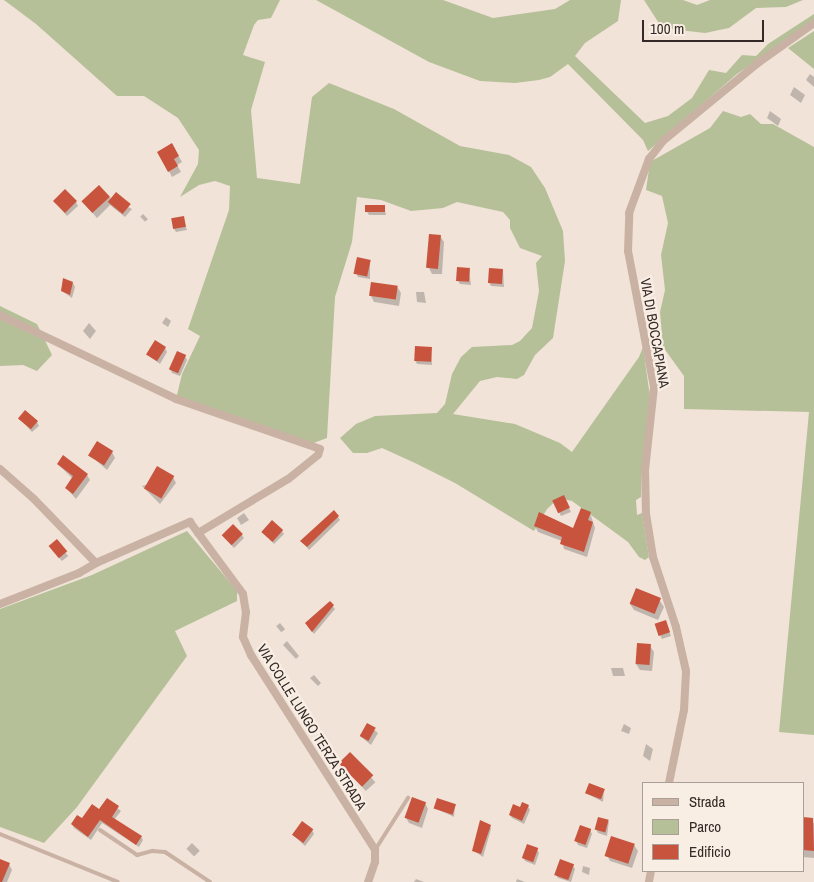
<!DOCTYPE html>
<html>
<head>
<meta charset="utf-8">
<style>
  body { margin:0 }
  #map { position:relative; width:814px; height:882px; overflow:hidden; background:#f1e3d8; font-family:"Archivo Narrow",sans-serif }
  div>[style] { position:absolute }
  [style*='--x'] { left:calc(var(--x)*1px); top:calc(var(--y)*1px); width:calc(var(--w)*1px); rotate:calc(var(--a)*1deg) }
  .green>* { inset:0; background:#b6c098 }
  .shadow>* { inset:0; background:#0003; transform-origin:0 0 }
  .building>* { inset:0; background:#c8543e; transform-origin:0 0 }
  .service>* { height:4px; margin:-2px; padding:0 2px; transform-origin:2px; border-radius:2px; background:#c9b2a4 }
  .minor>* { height:8px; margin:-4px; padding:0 4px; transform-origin:4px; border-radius:4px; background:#c9b2a4 }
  span { translate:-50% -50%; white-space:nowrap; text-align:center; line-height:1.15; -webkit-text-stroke:4.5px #f9eee4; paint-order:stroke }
  .street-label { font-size:14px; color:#342926 }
  .legend { position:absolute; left:642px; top:782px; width:162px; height:90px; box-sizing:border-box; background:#f9eee4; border:1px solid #aa9f98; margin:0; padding:6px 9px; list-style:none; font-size:15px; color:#342926 }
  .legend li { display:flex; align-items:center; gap:10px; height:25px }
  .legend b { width:25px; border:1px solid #aa9f98 }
  .scale { position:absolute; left:642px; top:20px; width:122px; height:22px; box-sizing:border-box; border:2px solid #342926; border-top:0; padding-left:6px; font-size:15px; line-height:18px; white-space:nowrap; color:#342926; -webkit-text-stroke:4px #f9eee4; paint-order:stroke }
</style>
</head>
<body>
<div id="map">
  <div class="green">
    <i style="clip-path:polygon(4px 0,280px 0,271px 18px,258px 20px,254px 25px,243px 55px,265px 62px,251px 110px,257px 178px,300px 184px,312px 97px,329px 83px,394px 109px,460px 146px,509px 155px,531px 167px,545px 188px,563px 231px,565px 261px,553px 338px,535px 355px,524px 375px,517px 379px,497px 377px,480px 381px,453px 414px,515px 424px,560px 443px,572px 452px,639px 357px,643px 347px,650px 397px,641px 477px,641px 497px,636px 500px,637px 515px,642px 513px,649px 557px,645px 560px,639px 557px,628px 542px,572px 501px,559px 498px,547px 509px,534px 531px,455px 483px,415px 463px,382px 448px,367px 453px,353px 453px,340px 438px,356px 424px,375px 416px,437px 413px,445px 404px,452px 374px,461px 357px,472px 347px,512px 345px,520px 341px,532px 328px,539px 291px,536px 263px,542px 256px,520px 248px,510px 228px,510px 220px,503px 212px,457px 202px,443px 208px,411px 211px,381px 200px,357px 197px,352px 242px,335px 297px,327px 438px,311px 444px,176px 399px,182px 374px,200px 336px,188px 329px,229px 210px,230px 186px,215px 181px,199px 185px,180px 197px,198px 164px,199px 150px,178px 118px,144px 96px,117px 96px,36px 24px)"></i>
    <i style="clip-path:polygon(316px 0,443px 0,493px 18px,555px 9px,570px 0,621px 0,618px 21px,585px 43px,575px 56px,645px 123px,668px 116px,692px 98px,709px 70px,726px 73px,742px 55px,756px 56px,768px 44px,814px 14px,814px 24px,805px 27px,737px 74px,648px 151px,643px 140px,568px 64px,550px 77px,539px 80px,515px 83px,480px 81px,429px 62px)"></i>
    <i style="clip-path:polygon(644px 0,683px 0,697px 5px,710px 0,803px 0,786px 7px,756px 8px,729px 28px,705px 33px,662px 28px)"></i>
    <i style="clip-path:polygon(814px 31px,814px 69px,788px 48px)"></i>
    <i style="clip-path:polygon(723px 111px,741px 117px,750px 114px,761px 124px,773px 124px,814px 147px,814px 735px,779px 732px,809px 412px,684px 409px,684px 376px,663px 347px,660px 312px,665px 290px,661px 255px,668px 223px,662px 196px,646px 190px,650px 162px,710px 128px)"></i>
    <i style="clip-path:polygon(0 306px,37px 324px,52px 355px,37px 371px,23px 365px,0 366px)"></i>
    <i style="clip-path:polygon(187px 531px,237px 591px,237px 601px,175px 631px,187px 656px,77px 807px,44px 843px,0 827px,0 609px,92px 575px)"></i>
  </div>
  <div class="shadow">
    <i style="clip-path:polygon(810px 74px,814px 77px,814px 87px,806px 80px)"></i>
    <i style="clip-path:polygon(794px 87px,805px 95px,801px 103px,790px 95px)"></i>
    <i style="clip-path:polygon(770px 111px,781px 119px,778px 126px,767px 118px)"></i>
    <i style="clip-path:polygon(172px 145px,182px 162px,177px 165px,181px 172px,172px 177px,159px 152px)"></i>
    <i style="clip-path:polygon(109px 197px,132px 209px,125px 217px,110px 205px,97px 218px,83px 202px)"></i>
    <i style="clip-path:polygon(54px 201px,76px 202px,78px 206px,67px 216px)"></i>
    <i style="clip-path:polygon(384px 206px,386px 215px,369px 215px,367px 212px)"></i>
    <i style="left:143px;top:214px;width:7px;height:4px;rotate:45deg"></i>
    <i style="clip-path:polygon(183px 218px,187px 230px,176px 232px,174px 229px)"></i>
    <i style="clip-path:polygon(440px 236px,444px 242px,442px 274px,432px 274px,429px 268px)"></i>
    <i style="clip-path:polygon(370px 261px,370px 279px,358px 277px,356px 273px)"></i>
    <i style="clip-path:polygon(469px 269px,471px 285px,460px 284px,458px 281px)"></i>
    <i style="clip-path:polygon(503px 270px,504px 287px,491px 286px,489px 282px)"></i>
    <i style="clip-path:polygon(73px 283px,75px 287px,72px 298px,62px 291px)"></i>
    <i style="clip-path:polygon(398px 288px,401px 293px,399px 306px,374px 302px,371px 296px)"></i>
    <i style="clip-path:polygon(416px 292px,424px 292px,426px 303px,417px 302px)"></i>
    <i style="clip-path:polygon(166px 317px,171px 321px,168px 327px,162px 323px)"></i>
    <i style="clip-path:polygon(89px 323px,96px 331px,90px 339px,83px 331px)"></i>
    <i style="clip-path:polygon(165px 348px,167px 352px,160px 364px,148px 355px)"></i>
    <i style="clip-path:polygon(431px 348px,432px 365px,417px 364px,415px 360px)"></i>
    <i style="clip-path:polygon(185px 356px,187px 360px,180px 376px,172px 373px,170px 369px)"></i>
    <i style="clip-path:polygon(19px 418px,37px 422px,39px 426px,32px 432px)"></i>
    <i style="clip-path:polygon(112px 452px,115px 458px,107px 470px,90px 455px)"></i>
    <i style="clip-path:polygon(58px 464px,87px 475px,90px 480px,76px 499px,66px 488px,73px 479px)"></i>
    <i style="clip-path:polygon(173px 477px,176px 483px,160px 504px,142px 486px)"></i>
    <i style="clip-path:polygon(565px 500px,571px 512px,561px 516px,559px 512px)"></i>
    <i style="clip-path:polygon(334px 512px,340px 520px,309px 550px,302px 541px)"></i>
    <i style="clip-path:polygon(244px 513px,249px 520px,241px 525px,237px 518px)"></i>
    <i style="clip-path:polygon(590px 513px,595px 528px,587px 557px,564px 549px,562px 541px,538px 532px,535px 526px,574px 530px)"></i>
    <i style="clip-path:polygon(282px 531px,284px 534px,274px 544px,263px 532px)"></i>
    <i style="clip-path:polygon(222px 535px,242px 535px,244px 538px,234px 548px)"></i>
    <i style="left:57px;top:541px;width:19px;height:8px;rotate:54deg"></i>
    <i style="clip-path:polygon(636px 589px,660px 601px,664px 607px,658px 620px,634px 610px,630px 604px)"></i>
    <i style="clip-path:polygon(330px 603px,335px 609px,314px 634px,308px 627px)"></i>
    <i style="left:280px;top:623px;width:8px;height:5px;rotate:50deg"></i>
    <i style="clip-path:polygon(667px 625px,671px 636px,662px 639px,660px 635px)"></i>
    <i style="clip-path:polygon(287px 641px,299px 656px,296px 659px,283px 645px)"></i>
    <i style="clip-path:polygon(650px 646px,654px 652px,652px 671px,640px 670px,636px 664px)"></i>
    <i style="clip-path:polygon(611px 668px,623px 668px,625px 676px,613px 676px)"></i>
    <i style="clip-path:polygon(314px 675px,321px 683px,318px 686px,310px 678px)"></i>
    <i style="clip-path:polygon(367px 724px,378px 733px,371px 745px,360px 736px)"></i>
    <i style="clip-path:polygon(624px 724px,631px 728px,629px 734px,621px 731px)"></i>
    <i style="clip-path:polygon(646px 744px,653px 749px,650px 761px,643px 756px)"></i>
    <i style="left:350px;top:754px;width:38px;height:13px;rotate:48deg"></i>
    <i style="clip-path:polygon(604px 790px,603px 802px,586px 793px)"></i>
    <i style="clip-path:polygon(107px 800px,121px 811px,114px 820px,141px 836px,143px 840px,139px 847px,102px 823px,91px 840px,74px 828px,72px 824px,100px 811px)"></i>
    <i style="clip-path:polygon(425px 803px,428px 809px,422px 828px,409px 823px,406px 818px)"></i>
    <i style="clip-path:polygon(455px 805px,454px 817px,435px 808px)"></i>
    <i style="clip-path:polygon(528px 806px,530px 810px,524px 824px,512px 818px,510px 815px)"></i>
    <i style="clip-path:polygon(803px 818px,814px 823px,814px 858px,803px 857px)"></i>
    <i style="clip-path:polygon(609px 821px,607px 836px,598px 833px,596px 829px)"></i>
    <i style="clip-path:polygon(490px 826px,491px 829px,483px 857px,474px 851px)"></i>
    <i style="clip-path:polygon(312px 830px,314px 834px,305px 846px,293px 835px)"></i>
    <i style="clip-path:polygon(590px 830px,592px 834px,587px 848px,578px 845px,576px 841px)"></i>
    <i style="left:192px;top:843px;width:11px;height:8px;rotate:45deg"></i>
    <i style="clip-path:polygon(634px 845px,638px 851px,632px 868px,610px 861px,607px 855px)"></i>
    <i style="clip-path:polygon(537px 849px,539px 853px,535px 865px,525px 861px,523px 857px)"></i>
    <i style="clip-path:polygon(0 860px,9px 864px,12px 870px,7px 882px,0 882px)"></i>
    <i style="clip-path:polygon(573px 866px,575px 869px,571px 882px,558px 878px,556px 875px)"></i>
    <i style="clip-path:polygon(583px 866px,590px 868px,589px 875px,582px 872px)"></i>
    <i style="clip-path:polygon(416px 879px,424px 882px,414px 882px)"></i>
    <i style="clip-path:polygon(517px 879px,525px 882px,516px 882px)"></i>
  </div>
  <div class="building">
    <i style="clip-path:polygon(172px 143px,179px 156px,174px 159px,178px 166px,168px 172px,157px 152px)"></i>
    <i style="left:99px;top:185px;width:16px;height:24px;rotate:47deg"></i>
    <i style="left:65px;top:189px;width:17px;height:17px;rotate:45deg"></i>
    <i style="left:116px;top:192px;width:19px;height:13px;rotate:39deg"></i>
    <i style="left:365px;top:205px;width:20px;height:7px"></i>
    <i style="left:184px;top:216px;width:11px;height:13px;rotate:80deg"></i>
    <i style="left:429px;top:234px;width:12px;height:34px;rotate:5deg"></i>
    <i style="left:357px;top:257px;width:14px;height:17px;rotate:12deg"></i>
    <i style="left:457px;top:267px;width:13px;height:14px;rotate:4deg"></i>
    <i style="left:489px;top:268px;width:14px;height:15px;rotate:4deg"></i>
    <i style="clip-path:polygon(63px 278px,73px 282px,70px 295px,61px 291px)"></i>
    <i style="left:371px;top:282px;width:27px;height:14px;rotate:8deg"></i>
    <i style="left:155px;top:340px;width:13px;height:17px;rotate:32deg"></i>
    <i style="left:415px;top:346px;width:17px;height:15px;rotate:3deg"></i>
    <i style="left:177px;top:351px;width:10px;height:20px;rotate:24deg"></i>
    <i style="left:25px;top:410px;width:17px;height:11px;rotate:40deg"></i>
    <i style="left:97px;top:441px;width:19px;height:17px;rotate:32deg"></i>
    <i style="clip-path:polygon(63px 455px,88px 474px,73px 494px,65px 488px,73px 476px,57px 464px)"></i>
    <i style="left:157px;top:466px;width:20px;height:26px;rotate:30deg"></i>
    <i style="left:564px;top:495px;width:14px;height:13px;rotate:65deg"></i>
    <i style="clip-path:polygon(581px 508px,591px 512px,588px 520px,593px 522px,584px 552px,560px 544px,562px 537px,534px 526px,539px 512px,573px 528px)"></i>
    <i style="clip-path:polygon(334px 510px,339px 516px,307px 547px,300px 541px)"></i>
    <i style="left:272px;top:520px;width:15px;height:16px;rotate:42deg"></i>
    <i style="left:233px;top:524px;width:14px;height:16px;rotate:45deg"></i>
    <i style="left:57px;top:539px;width:16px;height:11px;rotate:50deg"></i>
    <i style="left:636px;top:588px;width:27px;height:17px;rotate:22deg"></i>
    <i style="clip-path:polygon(330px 601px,334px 605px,312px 632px,305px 623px)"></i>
    <i style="left:666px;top:620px;width:13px;height:12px;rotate:72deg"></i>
    <i style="left:637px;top:643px;width:14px;height:21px;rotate:4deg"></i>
    <i style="left:367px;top:723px;width:10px;height:15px;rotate:29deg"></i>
    <i style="left:350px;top:752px;width:33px;height:16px;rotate:45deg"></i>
    <i style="left:589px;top:783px;width:17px;height:11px;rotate:21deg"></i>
    <i style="left:412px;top:797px;width:15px;height:22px;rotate:20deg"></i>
    <i style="clip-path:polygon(107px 798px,119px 806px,112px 817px,142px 836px,136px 845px,100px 820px,88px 837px,71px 824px,77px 815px,82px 818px,92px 804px,99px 809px)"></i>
    <i style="left:437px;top:798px;width:20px;height:11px;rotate:18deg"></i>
    <i style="clip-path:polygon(522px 802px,529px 805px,522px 821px,509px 815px,513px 804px,520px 807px)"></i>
    <i style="left:598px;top:817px;width:11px;height:13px;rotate:15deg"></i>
    <i style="clip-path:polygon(803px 817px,813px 818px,814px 851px,803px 850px)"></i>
    <i style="clip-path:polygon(480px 820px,491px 825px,481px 854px,472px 851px)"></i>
    <i style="left:302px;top:821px;width:14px;height:17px;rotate:36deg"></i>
    <i style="left:580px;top:825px;width:12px;height:17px;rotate:20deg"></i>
    <i style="left:611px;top:836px;width:25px;height:21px;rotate:18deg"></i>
    <i style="left:527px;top:844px;width:12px;height:15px;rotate:20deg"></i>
    <i style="clip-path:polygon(0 859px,10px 863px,2px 882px,0 882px)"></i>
    <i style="left:560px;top:859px;width:15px;height:17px;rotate:20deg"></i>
  </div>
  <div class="service">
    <i style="--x:100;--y:830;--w:45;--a:34"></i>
    <i style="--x:137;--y:855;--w:16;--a:-15"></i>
    <i style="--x:152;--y:851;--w:13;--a:4"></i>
    <i style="--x:165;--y:852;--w:54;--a:33.7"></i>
    <i style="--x:0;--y:834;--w:127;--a:22.1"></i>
    <i style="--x:375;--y:850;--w:62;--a:-57.6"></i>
  </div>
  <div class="minor">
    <i style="--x:0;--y:315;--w:195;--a:25.5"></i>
    <i style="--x:176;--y:399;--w:152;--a:19.1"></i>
    <i style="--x:320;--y:449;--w:6;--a:108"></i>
    <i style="--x:318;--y:455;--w:38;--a:141"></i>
    <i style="--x:288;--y:479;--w:105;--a:149"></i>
    <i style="--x:0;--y:469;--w:45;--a:41.4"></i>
    <i style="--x:34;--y:499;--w:89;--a:45.9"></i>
    <i style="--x:96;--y:563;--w:103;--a:-23.6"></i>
    <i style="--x:190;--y:522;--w:89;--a:53.6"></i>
    <i style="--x:243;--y:594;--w:18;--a:81"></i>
    <i style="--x:246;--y:612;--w:25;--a:97"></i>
    <i style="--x:243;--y:637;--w:20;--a:66"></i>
    <i style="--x:251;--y:655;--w:231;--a:57.5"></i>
    <i style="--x:375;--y:850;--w:12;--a:90"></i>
    <i style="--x:375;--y:862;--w:21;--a:109"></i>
    <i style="--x:0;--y:604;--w:85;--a:-21.4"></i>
    <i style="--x:79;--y:573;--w:20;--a:-30"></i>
    <i style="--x:669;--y:783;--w:75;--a:-78.4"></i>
    <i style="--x:684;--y:710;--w:39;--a:-87"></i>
    <i style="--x:686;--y:671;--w:45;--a:-102.8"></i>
    <i style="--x:676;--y:627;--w:74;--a:-108.2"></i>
    <i style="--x:653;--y:557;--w:44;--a:-99.2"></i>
    <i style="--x:646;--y:514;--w:44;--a:-91.3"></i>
    <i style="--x:645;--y:470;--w:83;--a:-83.8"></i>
    <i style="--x:654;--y:387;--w:138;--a:-100.8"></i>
    <i style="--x:628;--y:251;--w:38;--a:-88"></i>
    <i style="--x:629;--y:213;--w:58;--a:-69.7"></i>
    <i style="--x:649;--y:159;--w:23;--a:-52"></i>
    <i style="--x:663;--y:141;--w:123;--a:-39.4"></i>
    <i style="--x:758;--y:63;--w:69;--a:-35.5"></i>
    <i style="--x:649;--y:882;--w:11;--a:-80"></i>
  </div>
  <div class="street-label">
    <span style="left:655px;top:333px;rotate:80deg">VIA DI BOCCAPIANA</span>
    <span style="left:312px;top:727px;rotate:58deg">VIA COLLE LUNGO TERZA STRADA</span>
  </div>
  <ul class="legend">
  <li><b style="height:6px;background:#c9b2a4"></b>Strada</li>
  <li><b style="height:14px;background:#b6c098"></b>Parco</li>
  <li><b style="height:14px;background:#c8543e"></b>Edificio</li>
  </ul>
  <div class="scale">100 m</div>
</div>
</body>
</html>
